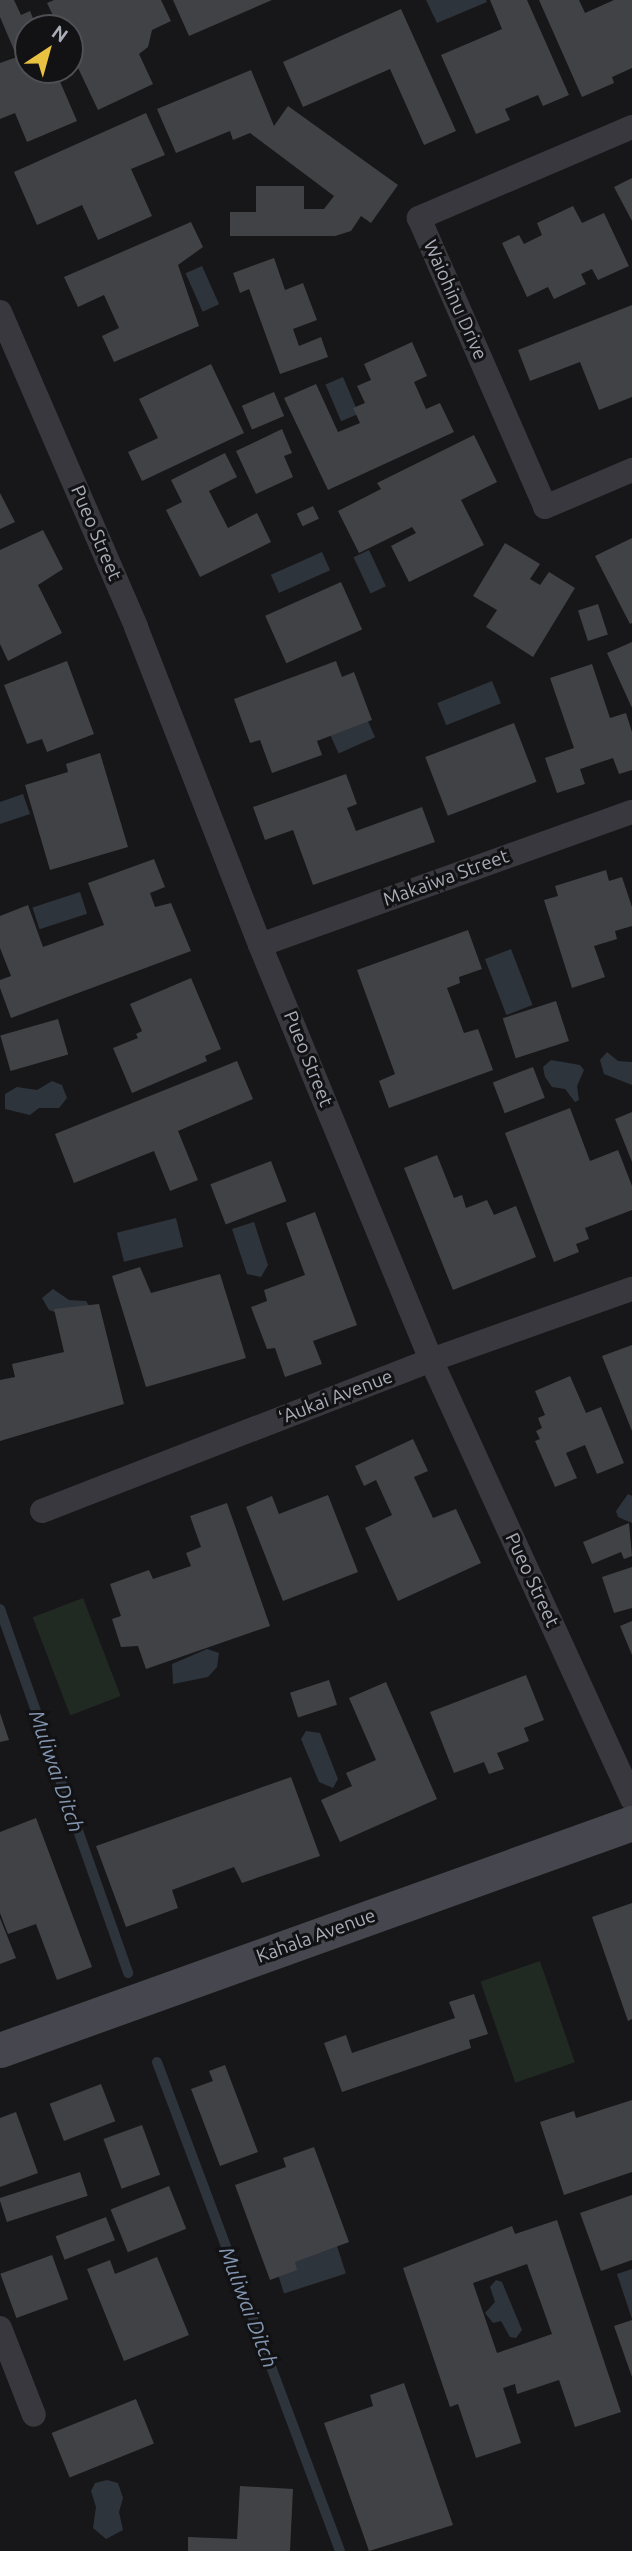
<!DOCTYPE html>
<html>
<head>
<meta charset="utf-8">
<style>
  body { margin:0 }
  #map { position:relative; width:632px; height:2551px; overflow:hidden; background:#171719; font-family:Ubuntu,sans-serif }
  div>[style] { position:absolute }
  [style*='--x'] { left:calc(var(--x)*1px); top:calc(var(--y)*1px); width:calc(var(--w)*1px); rotate:calc(var(--a)*1deg) }
  .green>* { inset:0; background:#212923; transform-origin:0 0 }
  .water>* { inset:0; background:#2e343c; transform-origin:0 0 }
  .stream>* { height:10px; margin:-5px; padding:0 5px; transform-origin:5px; border-radius:5px; background:#2e343c }
  .building>* { inset:0; background:#414246; transform-origin:0 0 }
  .street>* { height:24px; margin:-12px; padding:0 12px; transform-origin:12px; border-radius:12px; background:#38383e }
  .secondary>* { height:35px; margin:-17.5px; padding:0 17.5px; transform-origin:17.5px; border-radius:17.5px; background:#46474e }
  span { translate:-50% -50%; white-space:nowrap; text-align:center; line-height:1.15; -webkit-text-stroke:6px #121214; paint-order:stroke }
  .street-label { font-size:19px; color:#aaadb8 }
  .water-label { font-size:21px; color:#8396b1; font-style:italic }
  .north { position:absolute; left:14px; top:14px; width:70px; height:70px; box-sizing:border-box; background:#121214; border:2px solid #4f5056; border-radius:50%; rotate:36deg; font-size:19px; font-weight:700; line-height:28px; text-align:center; color:#aaadb8 }
  .north::after { content:''; display:block; margin:auto; width:24px; height:32px; background:#e8c240; clip-path:polygon(50% 0,100% 100%,50% 72%,0 100%) }
</style>
</head>
<body>
<div id="map">
  <div class="green">
    <i style="left:83px;top:1598px;width:105px;height:54px;rotate:69deg"></i>
    <i style="left:540px;top:1961px;width:107px;height:63px;rotate:71deg"></i>
  </div>
  <div class="water">
    <i style="clip-path:polygon(426px 0,486px 0,487px 2px,437px 23px)"></i>
    <i style="left:202px;top:266px;width:42px;height:18px;rotate:66deg"></i>
    <i style="left:343px;top:377px;width:40px;height:19px;rotate:67deg"></i>
    <i style="left:369px;top:550px;width:40px;height:17px;rotate:65deg"></i>
    <i style="left:322px;top:552px;width:20px;height:56px;rotate:66deg"></i>
    <i style="left:492px;top:681px;width:24px;height:59px;rotate:68deg"></i>
    <i style="left:367px;top:719px;width:20px;height:40px;rotate:66deg"></i>
    <i style="clip-path:polygon(23px 794px,30px 814px,0 824px,0 802px)"></i>
    <i style="left:80px;top:892px;width:23px;height:50px;rotate:72deg"></i>
    <i style="left:511px;top:949px;width:60px;height:28px;rotate:69deg"></i>
    <i style="clip-path:polygon(607px 1052px,618px 1061px,632px 1062px,632px 1085px,604px 1074px,600px 1060px)"></i>
    <i style="clip-path:polygon(551px 1060px,580px 1065px,584px 1070px,577px 1086px,579px 1100px,575px 1102px,565px 1089px,552px 1087px,545px 1077px,543px 1067px)"></i>
    <i style="clip-path:polygon(52px 1081px,62px 1085px,67px 1098px,59px 1108px,39px 1108px,30px 1115px,5px 1109px,5px 1094px,17px 1087px,37px 1090px)"></i>
    <i style="left:176px;top:1218px;width:30px;height:61px;rotate:76deg"></i>
    <i style="clip-path:polygon(254px 1222px,268px 1265px,261px 1277px,247px 1274px,232px 1229px)"></i>
    <i style="clip-path:polygon(53px 1289px,69px 1300px,86px 1301px,90px 1307px,71px 1318px,49px 1310px,42px 1298px)"></i>
    <i style="clip-path:polygon(628px 1494px,632px 1496px,632px 1523px,618px 1517px,616px 1511px)"></i>
    <i style="clip-path:polygon(207px 1649px,219px 1653px,217px 1667px,208px 1677px,173px 1684px,172px 1664px)"></i>
    <i style="clip-path:polygon(306px 1731px,320px 1733px,338px 1779px,333px 1788px,319px 1782px,301px 1739px)"></i>
    <i style="left:336px;top:2243px;width:32px;height:65px;rotate:72deg"></i>
    <i style="clip-path:polygon(632px 2269px,632px 2319px,617px 2274px)"></i>
    <i style="clip-path:polygon(496px 2280px,502px 2282px,522px 2330px,516px 2338px,510px 2337px,501px 2321px,493px 2323px,485px 2313px,495px 2302px,490px 2287px)"></i>
    <i style="clip-path:polygon(107px 2480px,118px 2483px,123px 2498px,119px 2512px,123px 2530px,106px 2539px,93px 2528px,96px 2507px,91px 2491px,95px 2483px)"></i>
  </div>
  <div class="stream">
    <i style="--x:0;--y:1609;--w:386;--a:70.6"></i>
    <i style="--x:157;--y:2062;--w:522;--a:69.48"></i>
  </div>
  <div class="building">
    <i style="clip-path:polygon(0 0,14px 0,21px 15px,30px 11px,37px 28px,28px 28px,28px 70px,55px 70px,77px 121px,27px 142px,15px 113px,0 119px,0 63px,17px 57px,0 17px)"></i>
    <i style="clip-path:polygon(54px 0,161px 0,171px 21px,152px 30px,148px 47px,139px 54px,153px 84px,98px 110px,70px 51px,70px 28px,59px 28px,47px 3px)"></i>
    <i style="clip-path:polygon(173px 0,272px 0,189px 36px)"></i>
    <i style="clip-path:polygon(490px 0,527px 0,569px 95px,543px 106px,538px 95px,505px 109px,510px 120px,476px 134px,441px 55px,502px 29px)"></i>
    <i style="clip-path:polygon(539px 0,579px 0,585px 13px,614px 0,632px 0,632px 68px,612px 77px,614px 83px,582px 97px)"></i>
    <i style="clip-path:polygon(401px 9px,456px 131px,424px 145px,390px 69px,303px 107px,283px 62px)"></i>
    <i style="clip-path:polygon(251px 70px,274px 126px,288px 106px,398px 185px,371px 223px,361px 216px,351px 231px,335px 236px,230px 236px,230px 212px,256px 212px,256px 186px,304px 186px,304px 209px,324px 209px,334px 196px,250px 133px,233px 140px,230px 131px,176px 153px,157px 109px)"></i>
    <i style="clip-path:polygon(146px 113px,165px 155px,131px 169px,152px 216px,98px 240px,82px 205px,37px 225px,14px 172px)"></i>
    <i style="clip-path:polygon(632px 178px,632px 221px,614px 187px)"></i>
    <i style="clip-path:polygon(573px 206px,582px 223px,604px 213px,629px 266px,598px 280px,592px 269px,581px 274px,586px 284px,554px 299px,548px 287px,527px 297px,502px 243px,519px 235px,524px 244px,542px 235px,537px 223px)"></i>
    <i style="clip-path:polygon(191px 222px,203px 247px,178px 265px,199px 326px,114px 362px,102px 336px,119px 328px,104px 295px,78px 307px,64px 277px)"></i>
    <i style="clip-path:polygon(274px 258px,285px 290px,303px 283px,317px 320px,293px 329px,299px 346px,321px 337px,328px 357px,280px 374px,249px 289px,240px 293px,233px 273px)"></i>
    <i style="clip-path:polygon(632px 305px,632px 397px,599px 410px,580px 362px,530px 381px,518px 350px)"></i>
    <i style="clip-path:polygon(412px 342px,427px 376px,414px 382px,426px 409px,440px 403px,454px 432px,328px 490px,284px 398px,316px 384px,338px 432px,360px 423px,353px 408px,365px 403px,357px 386px,371px 380px,364px 364px)"></i>
    <i style="clip-path:polygon(211px 364px,244px 433px,142px 481px,128px 452px,158px 438px,139px 399px)"></i>
    <i style="left:274px;top:392px;width:26px;height:35px;rotate:67deg"></i>
    <i style="clip-path:polygon(282px 429px,292px 453px,284px 456px,293px 477px,256px 494px,236px 451px)"></i>
    <i style="clip-path:polygon(474px 435px,497px 482px,461px 500px,484px 545px,409px 582px,391px 546px,416px 533px,412px 527px,359px 553px,338px 511px,381px 489px,377px 483px)"></i>
    <i style="clip-path:polygon(225px 453px,237px 477px,209px 491px,228px 528px,257px 513px,271px 542px,200px 577px,166px 510px,182px 502px,171px 480px)"></i>
    <i style="clip-path:polygon(0 493px,15px 522px,0 529px)"></i>
    <i style="left:313px;top:506px;width:14px;height:18px;rotate:65deg"></i>
    <i style="clip-path:polygon(43px 530px,63px 569px,38px 585px,62px 633px,8px 661px,0 644px,0 550px)"></i>
    <i style="clip-path:polygon(632px 538px,632px 623px,630px 624px,595px 556px)"></i>
    <i style="clip-path:polygon(505px 543px,540px 564px,530px 579px,540px 585px,549px 572px,575px 588px,533px 657px,486px 627px,497px 610px,473px 596px)"></i>
    <i style="left:341px;top:582px;width:52px;height:83px;rotate:66deg"></i>
    <i style="left:598px;top:604px;width:32px;height:21px;rotate:72deg"></i>
    <i style="clip-path:polygon(632px 642px,632px 708px,607px 653px)"></i>
    <i style="clip-path:polygon(67px 661px,94px 734px,47px 752px,42px 739px,27px 744px,4px 685px)"></i>
    <i style="clip-path:polygon(336px 661px,342px 677px,354px 672px,372px 720px,317px 741px,322px 755px,272px 773px,260px 740px,250px 743px,234px 699px)"></i>
    <i style="clip-path:polygon(592px 664px,610px 718px,626px 713px,632px 732px,632px 770px,619px 774px,613px 758px,580px 769px,585px 784px,557px 793px,545px 758px,574px 748px,550px 678px)"></i>
    <i style="left:514px;top:723px;width:63px;height:95px;rotate:69deg"></i>
    <i style="clip-path:polygon(100px 753px,128px 847px,50px 870px,25px 785px,68px 772px,66px 764px)"></i>
    <i style="clip-path:polygon(346px 774px,357px 804px,347px 808px,356px 831px,422px 807px,435px 842px,313px 885px,293px 830px,265px 840px,253px 807px)"></i>
    <i style="clip-path:polygon(154px 859px,165px 887px,150px 893px,155px 907px,171px 903px,191px 951px,11px 1018px,0 988px,0 980px,11px 976px,0 948px,0 916px,28px 905px,43px 947px,104px 925px,88px 883px)"></i>
    <i style="clip-path:polygon(606px 870px,609px 881px,622px 877px,632px 907px,632px 926px,615px 931px,617px 939px,594px 946px,605px 977px,572px 988px,544px 900px,558px 896px,555px 886px)"></i>
    <i style="clip-path:polygon(468px 930px,482px 969px,459px 977px,460px 983px,447px 988px,464px 1033px,478px 1029px,493px 1070px,389px 1108px,379px 1081px,395px 1074px,357px 970px)"></i>
    <i style="clip-path:polygon(191px 978px,221px 1049px,205px 1056px,207px 1061px,132px 1093px,113px 1048px,138px 1038px,136px 1034px,142px 1031px,130px 1004px)"></i>
    <i style="left:556px;top:1001px;width:42px;height:56px;rotate:72deg"></i>
    <i style="left:58px;top:1019px;width:37px;height:60px;rotate:74deg"></i>
    <i style="clip-path:polygon(237px 1061px,253px 1099px,178px 1131px,198px 1180px,170px 1191px,154px 1151px,74px 1183px,55px 1134px)"></i>
    <i style="left:533px;top:1067px;width:33px;height:43px;rotate:69deg"></i>
    <i style="clip-path:polygon(570px 1108px,590px 1161px,618px 1150px,632px 1186px,632px 1210px,585px 1228px,589px 1239px,576px 1244px,579px 1252px,554px 1262px,505px 1133px)"></i>
    <i style="clip-path:polygon(632px 1112px,632px 1162px,615px 1119px)"></i>
    <i style="clip-path:polygon(437px 1155px,454px 1198px,462px 1195px,466px 1208px,487px 1200px,494px 1215px,516px 1206px,536px 1257px,453px 1290px,404px 1168px)"></i>
    <i style="left:271px;top:1161px;width:43px;height:65px;rotate:69deg"></i>
    <i style="clip-path:polygon(315px 1212px,357px 1325px,313px 1341px,322px 1364px,285px 1377px,275px 1348px,267px 1349px,251px 1307px,267px 1301px,264px 1290px,305px 1275px,286px 1223px)"></i>
    <i style="clip-path:polygon(140px 1267px,151px 1293px,220px 1274px,246px 1358px,146px 1387px,112px 1276px)"></i>
    <i style="clip-path:polygon(99px 1304px,124px 1404px,0 1441px,0 1380px,15px 1377px,12px 1364px,64px 1352px,54px 1309px)"></i>
    <i style="clip-path:polygon(632px 1345px,632px 1431px,602px 1356px)"></i>
    <i style="clip-path:polygon(570px 1376px,586px 1413px,601px 1407px,624px 1463px,597px 1474px,585px 1445px,566px 1453px,577px 1478px,555px 1487px,535px 1441px,540px 1439px,536px 1431px,542px 1428px,538px 1418px,545px 1415px,535px 1391px)"></i>
    <i style="clip-path:polygon(413px 1439px,428px 1471px,414px 1477px,433px 1518px,456px 1509px,481px 1563px,398px 1601px,365px 1528px,392px 1515px,376px 1480px,364px 1486px,355px 1466px)"></i>
    <i style="clip-path:polygon(328px 1495px,358px 1572px,283px 1601px,246px 1507px,272px 1496px,279px 1514px)"></i>
    <i style="clip-path:polygon(227px 1503px,270px 1626px,146px 1669px,138px 1646px,121px 1647px,112px 1619px,121px 1616px,110px 1584px,149px 1570px,153px 1579px,191px 1566px,186px 1553px,201px 1547px,190px 1516px)"></i>
    <i style="clip-path:polygon(629px 1523px,632px 1556px,624px 1559px,621px 1552px,592px 1564px,583px 1542px)"></i>
    <i style="clip-path:polygon(632px 1567px,632px 1608px,614px 1613px,602px 1577px)"></i>
    <i style="clip-path:polygon(632px 1621px,632px 1655px,620px 1626px)"></i>
    <i style="clip-path:polygon(526px 1675px,544px 1720px,524px 1728px,529px 1741px,497px 1753px,504px 1769px,489px 1774px,484px 1762px,454px 1773px,430px 1712px)"></i>
    <i style="left:329px;top:1680px;width:26px;height:41px;rotate:72deg"></i>
    <i style="clip-path:polygon(386px 1682px,437px 1799px,340px 1842px,321px 1800px,352px 1786px,346px 1773px,376px 1760px,349px 1698px)"></i>
    <i style="clip-path:polygon(0 1713px,9px 1740px,0 1742px)"></i>
    <i style="clip-path:polygon(291px 1777px,320px 1856px,242px 1883px,234px 1867px,172px 1890px,178px 1908px,126px 1927px,96px 1846px)"></i>
    <i style="clip-path:polygon(36px 1818px,92px 1967px,57px 1980px,36px 1924px,8px 1934px,0 1913px,0 1832px)"></i>
    <i style="clip-path:polygon(632px 1903px,632px 2019px,628px 2021px,592px 1917px)"></i>
    <i style="clip-path:polygon(0 1918px,16px 1958px,0 1964px)"></i>
    <i style="clip-path:polygon(474px 1994px,488px 2034px,469px 2040px,471px 2048px,342px 2092px,324px 2043px,346px 2035px,352px 2053px,455px 2018px,449px 2002px)"></i>
    <i style="clip-path:polygon(225px 2065px,258px 2152px,220px 2166px,191px 2089px,213px 2081px,209px 2071px)"></i>
    <i style="left:101px;top:2084px;width:40px;height:55px;rotate:69deg"></i>
    <i style="clip-path:polygon(632px 2100px,632px 2172px,564px 2195px,540px 2122px,574px 2111px,576px 2118px)"></i>
    <i style="clip-path:polygon(16px 2112px,38px 2173px,0 2187px,0 2118px)"></i>
    <i style="left:142px;top:2125px;width:53px;height:41px;rotate:70deg"></i>
    <i style="clip-path:polygon(314px 2147px,349px 2242px,295px 2262px,297px 2270px,270px 2280px,235px 2185px,286px 2167px,283px 2158px)"></i>
    <i style="left:80px;top:2172px;width:25px;height:85px;rotate:72deg"></i>
    <i style="left:169px;top:2186px;width:46px;height:63px;rotate:68deg"></i>
    <i style="clip-path:polygon(632px 2195px,632px 2260px,601px 2271px,580px 2213px)"></i>
    <i style="left:106px;top:2217px;width:25px;height:54px;rotate:69deg"></i>
    <i style="clip-path:polygon(evenodd,557px 2220px,621px 2412px,575px 2427px,559px 2380px,517px 2394px,515px 2384px,503px 2388px,521px 2443px,476px 2458px,458px 2404px,450px 2407px,403px 2268px,512px 2226px,515px 2234px,557px 2220px,527px 2264px,552px 2334px,497px 2353px,473px 2283px,527px 2264px)"></i>
    <i style="left:52px;top:2255px;width:47px;height:55px;rotate:70deg"></i>
    <i style="clip-path:polygon(157px 2257px,189px 2335px,124px 2361px,87px 2269px,110px 2260px,115px 2274px)"></i>
    <i style="clip-path:polygon(632px 2320px,632px 2377px,614px 2326px)"></i>
    <i style="clip-path:polygon(404px 2383px,453px 2525px,369px 2551px,324px 2423px,373px 2406px,370px 2395px)"></i>
    <i style="left:136px;top:2399px;width:48px;height:91px;rotate:68deg"></i>
    <i style="clip-path:polygon(240px 2486px,293px 2489px,290px 2551px,188px 2551px,188px 2537px,237px 2539px)"></i>
  </div>
  <div class="street">
    <i style="--x:632;--y:127;--w:232;--a:156.9"></i>
    <i style="--x:419;--y:218;--w:315;--a:66.4"></i>
    <i style="--x:545;--y:507;--w:95;--a:-23"></i>
    <i style="--x:0;--y:312;--w:343;--a:66.6"></i>
    <i style="--x:136;--y:627;--w:341;--a:68.7"></i>
    <i style="--x:260;--y:945;--w:449;--a:67.6"></i>
    <i style="--x:431;--y:1360;--w:483;--a:65.4"></i>
    <i style="--x:260;--y:945;--w:395;--a:-19.7"></i>
    <i style="--x:42;--y:1511;--w:417;--a:-21.2"></i>
    <i style="--x:431;--y:1360;--w:213;--a:-19.5"></i>
    <i style="--x:0;--y:2328;--w:93;--a:68.7"></i>
  </div>
  <div class="secondary">
    <i style="--x:0;--y:2050;--w:672;--a:-19.76"></i>
  </div>
  <div class="street-label">
    <span style="left:455px;top:300px;rotate:66deg">Waiohinu Drive</span>
    <span style="left:96px;top:533px;rotate:67deg">Pueo Street</span>
    <span style="left:446px;top:878px;rotate:-20deg">Makaiwa Street</span>
    <span style="left:308px;top:1059px;rotate:68deg">Pueo Street</span>
    <span style="left:336px;top:1397px;rotate:-21deg">ʻAukai Avenue</span>
    <span style="left:532px;top:1580px;rotate:65deg">Pueo Street</span>
    <span style="left:316px;top:1936px;rotate:-20deg">Kahala Avenue</span>
  </div>
  <div class="water-label">
    <span style="left:57px;top:1771px;rotate:71deg">Muliwai Ditch</span>
    <span style="left:249px;top:2307px;rotate:69deg">Muliwai Ditch</span>
  </div>
  <div class="north">N</div>
</div>
</body>
</html>
